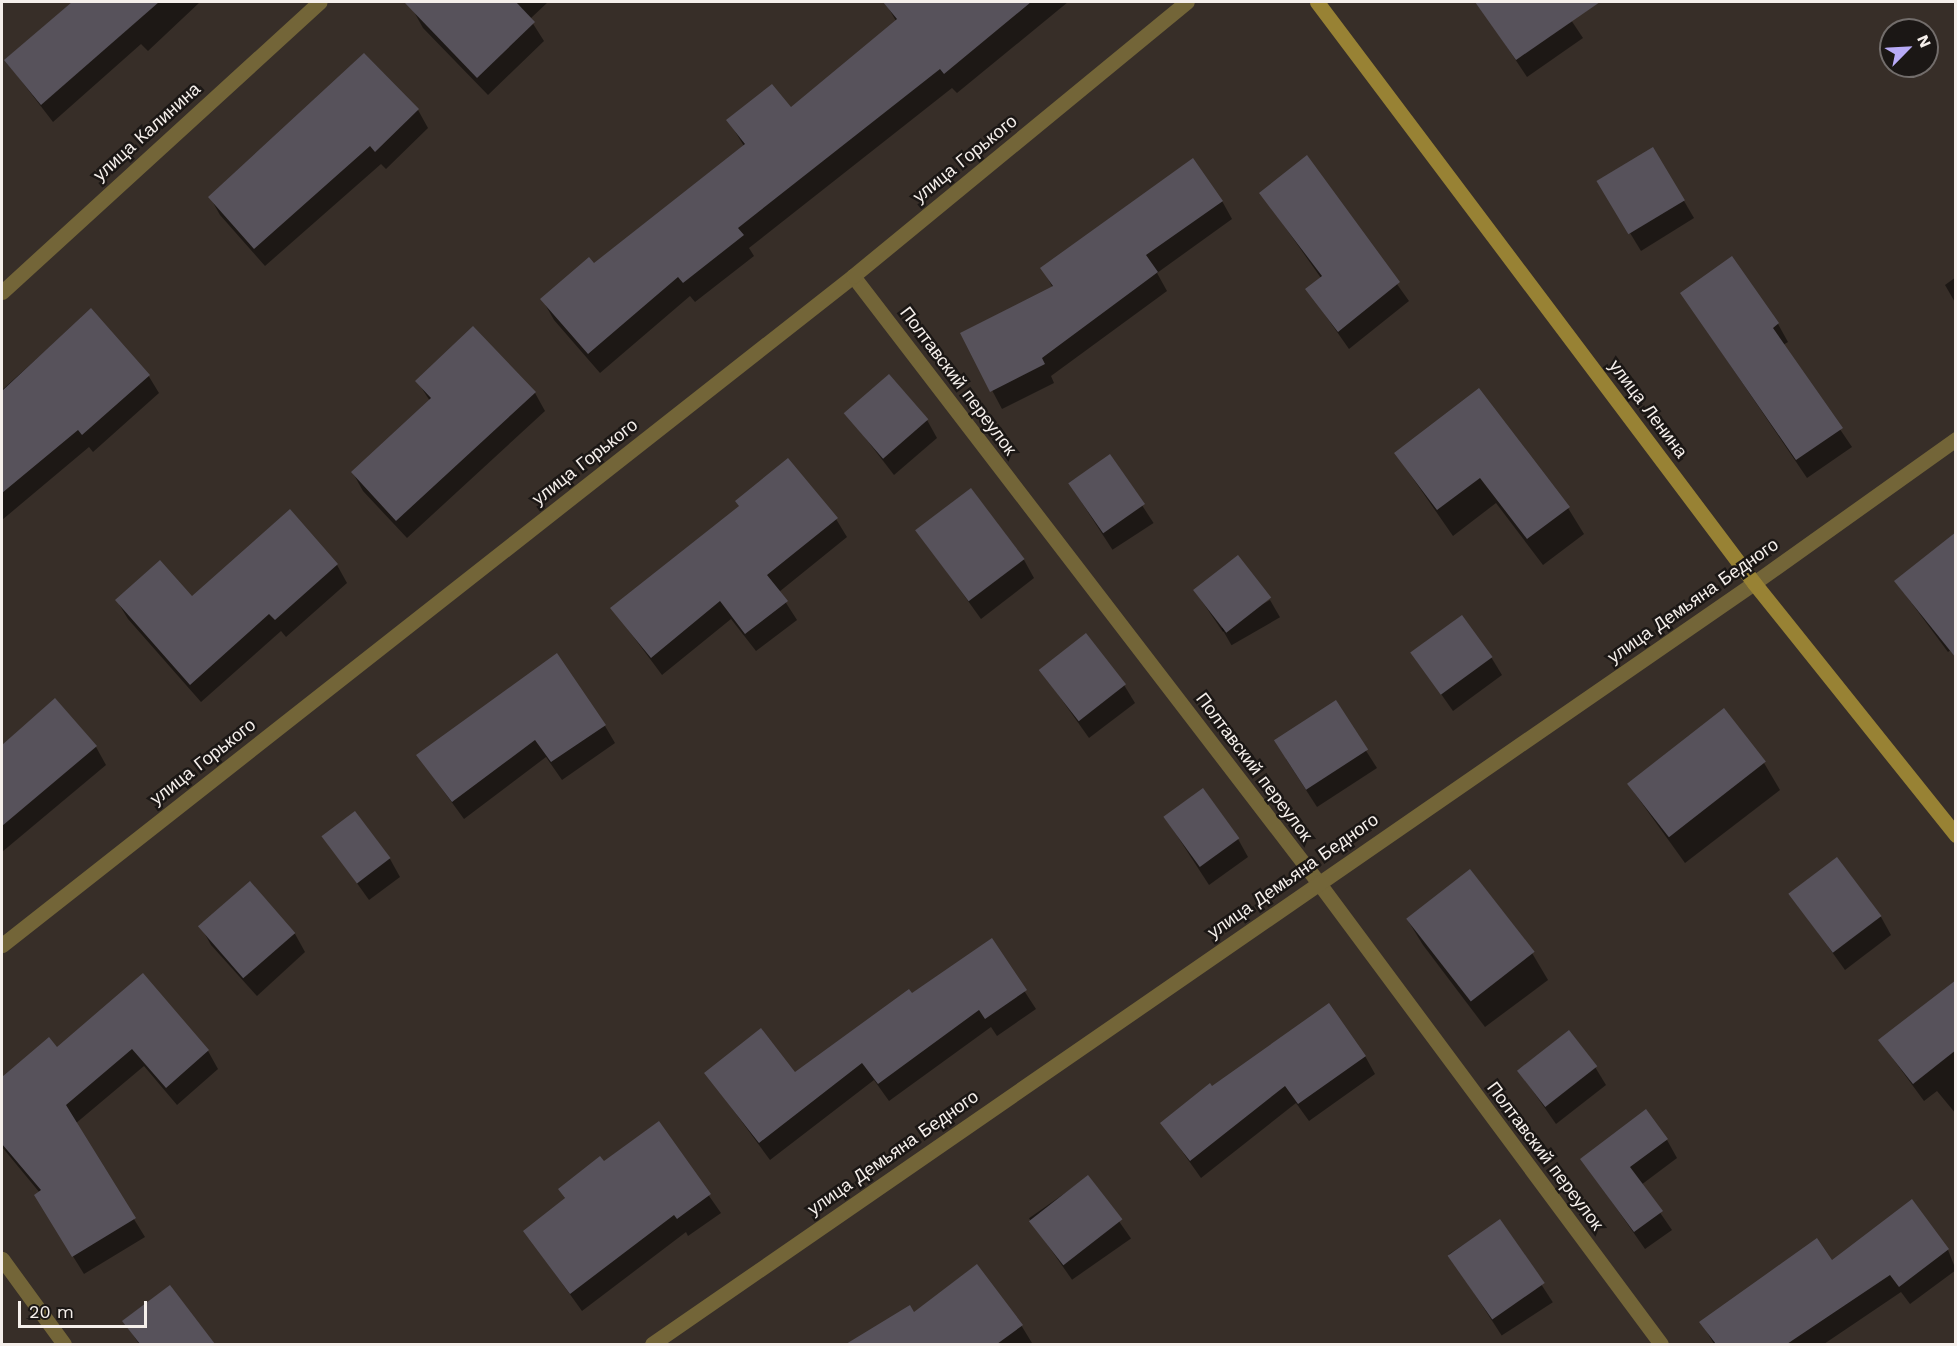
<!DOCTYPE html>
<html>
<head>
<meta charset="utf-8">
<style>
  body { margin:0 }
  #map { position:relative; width:1957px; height:1346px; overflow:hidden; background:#372e28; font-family:"Work Sans",sans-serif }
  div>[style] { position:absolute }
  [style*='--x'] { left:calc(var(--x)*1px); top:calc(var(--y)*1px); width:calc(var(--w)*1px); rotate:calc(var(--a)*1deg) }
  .shadow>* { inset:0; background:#0007; transform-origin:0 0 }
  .building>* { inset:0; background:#57525b; transform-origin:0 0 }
  .street>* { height:15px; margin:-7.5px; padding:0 7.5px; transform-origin:7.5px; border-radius:7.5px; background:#736538 }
  .secondary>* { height:15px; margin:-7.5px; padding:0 7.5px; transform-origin:7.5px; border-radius:7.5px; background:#988234 }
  span { translate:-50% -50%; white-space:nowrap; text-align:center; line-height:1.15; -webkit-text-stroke:5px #1b1715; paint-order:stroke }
  .street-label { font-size:18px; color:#f5efeb }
  .frame { position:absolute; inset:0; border:3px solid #f5efeb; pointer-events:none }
  .north { position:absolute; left:1879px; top:18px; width:60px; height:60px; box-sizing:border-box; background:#1b1715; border:2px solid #726d6b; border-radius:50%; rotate:66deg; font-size:16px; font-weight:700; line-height:24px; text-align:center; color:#f5efeb }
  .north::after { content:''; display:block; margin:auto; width:21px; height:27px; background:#b8abf7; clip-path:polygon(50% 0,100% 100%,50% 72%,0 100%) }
  .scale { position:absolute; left:18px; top:1301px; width:129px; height:27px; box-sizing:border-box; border:3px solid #f5efeb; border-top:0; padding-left:8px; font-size:18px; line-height:21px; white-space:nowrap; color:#f5efeb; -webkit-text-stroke:4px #1b1715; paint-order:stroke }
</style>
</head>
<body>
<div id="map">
  <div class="shadow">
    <i style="clip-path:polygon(85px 2px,200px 2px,148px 51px,141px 44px,53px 122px,6px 61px,53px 32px)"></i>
    <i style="clip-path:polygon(421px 2px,548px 2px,530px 19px,544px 41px,488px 95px,423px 28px,413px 10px)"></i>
    <i style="clip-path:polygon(885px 2px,1068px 2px,957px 93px,952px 88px,749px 248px,754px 256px,695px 302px,690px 296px,600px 373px,554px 320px,542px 299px,594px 265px,744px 146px,728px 120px,790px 109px,896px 21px)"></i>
    <i style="clip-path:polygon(1497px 2px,1559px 2px,1583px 38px,1527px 77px,1483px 11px)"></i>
    <i style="clip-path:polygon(418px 110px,428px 128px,386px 169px,381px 164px,265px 266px,220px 215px,210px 197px)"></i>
    <i style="clip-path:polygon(1307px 158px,1409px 301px,1349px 349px,1307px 289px,1321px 278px,1261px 193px)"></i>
    <i style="clip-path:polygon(1610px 200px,1684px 201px,1694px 218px,1641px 251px)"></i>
    <i style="clip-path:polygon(1222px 201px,1232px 219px,1157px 273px,1167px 291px,1051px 376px,1054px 383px,1002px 409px,962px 334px,1053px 288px,1042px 268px)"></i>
    <i style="clip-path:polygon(1956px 277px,1956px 304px,1945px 285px)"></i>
    <i style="clip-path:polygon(1682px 294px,1778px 324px,1788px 342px,1783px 345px,1852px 447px,1807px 478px)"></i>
    <i style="clip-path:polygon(91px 310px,148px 375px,159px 393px,93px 452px,89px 447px,2px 520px,2px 390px)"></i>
    <i style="clip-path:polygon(473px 328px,535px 393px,545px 411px,407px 538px,363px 491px,353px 473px,430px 401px,417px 381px)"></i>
    <i style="clip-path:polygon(1479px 390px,1568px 508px,1584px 534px,1543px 565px,1496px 503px,1453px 536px,1396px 454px)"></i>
    <i style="clip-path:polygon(846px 413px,927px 420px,937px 438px,894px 475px)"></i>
    <i style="left:1110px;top:456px;width:80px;height:49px;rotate:57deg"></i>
    <i style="clip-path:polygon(836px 519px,847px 537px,779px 592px,797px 620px,756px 651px,731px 619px,662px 675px,612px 608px)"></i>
    <i style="clip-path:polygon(917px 530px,1024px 560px,1034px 578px,981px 619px)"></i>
    <i style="clip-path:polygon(337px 565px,347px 583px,286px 637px,281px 631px,201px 702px,128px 619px,117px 601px,192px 598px)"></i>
    <i style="clip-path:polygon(1896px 582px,1956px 646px,1948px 652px)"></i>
    <i style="clip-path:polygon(1195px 591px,1269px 598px,1223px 632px)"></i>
    <i style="left:1270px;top:600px;width:20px;height:56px;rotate:60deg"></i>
    <i style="clip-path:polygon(1413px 654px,1491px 657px,1502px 675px,1453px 711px)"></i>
    <i style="clip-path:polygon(1040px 669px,1124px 685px,1135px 703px,1089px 738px)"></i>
    <i style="clip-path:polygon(55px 700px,96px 747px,106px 765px,2px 852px,2px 746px)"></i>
    <i style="clip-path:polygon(1335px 702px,1377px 768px,1317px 807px,1286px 759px)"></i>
    <i style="clip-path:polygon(605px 726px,615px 743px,562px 780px,546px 757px,464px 819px,418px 756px)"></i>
    <i style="clip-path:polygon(1764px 763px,1780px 790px,1685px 863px,1628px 784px)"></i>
    <i style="clip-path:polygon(1165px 817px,1238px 839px,1248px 857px,1209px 885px)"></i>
    <i style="clip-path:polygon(324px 837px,390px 859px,400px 877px,369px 900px)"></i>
    <i style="clip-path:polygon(1790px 894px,1881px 917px,1891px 935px,1845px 970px)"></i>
    <i style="clip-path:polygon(1407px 919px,1532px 953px,1548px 980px,1485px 1027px,1423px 945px)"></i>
    <i style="clip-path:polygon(201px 927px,295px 934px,305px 952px,257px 996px,211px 945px)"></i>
    <i style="clip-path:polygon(991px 940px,1036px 1009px,997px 1036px,991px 1027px,889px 1101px,874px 1080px,770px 1160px,706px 1073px,794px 1074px)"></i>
    <i style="clip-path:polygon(143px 975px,208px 1051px,218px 1069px,177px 1105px,144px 1066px,75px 1124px,145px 1237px,84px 1274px,46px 1213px,40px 1193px,2px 1147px,2px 1079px,49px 1039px,57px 1049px)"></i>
    <i style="clip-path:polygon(1956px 1007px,1956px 1114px,1937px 1091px,1924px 1101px,1880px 1041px)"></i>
    <i style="clip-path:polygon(1365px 1056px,1375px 1074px,1309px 1121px,1296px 1103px,1201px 1178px,1162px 1123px,1212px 1088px)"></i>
    <i style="clip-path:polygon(1595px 1067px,1606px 1085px,1556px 1124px,1519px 1071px)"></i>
    <i style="clip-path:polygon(658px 1123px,721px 1213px,688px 1236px,686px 1232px,582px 1311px,525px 1232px,566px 1200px,560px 1189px,604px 1163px)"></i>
    <i style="clip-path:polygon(1667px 1140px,1677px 1158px,1641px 1185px,1672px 1230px,1645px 1249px,1582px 1159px)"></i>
    <i style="left:1088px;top:1177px;width:75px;height:72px;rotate:55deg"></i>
    <i style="left:1500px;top:1221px;width:97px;height:61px;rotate:57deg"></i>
    <i style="clip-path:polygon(1948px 1250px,1956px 1270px,1910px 1304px,1901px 1292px,1824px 1344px,1714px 1344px,1701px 1322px,1832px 1263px)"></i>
    <i style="clip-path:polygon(909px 1307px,914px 1315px,1021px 1325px,1032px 1343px,849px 1344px)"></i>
    <i style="clip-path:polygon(124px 1321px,210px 1340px,212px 1344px,139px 1344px)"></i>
  </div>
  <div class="building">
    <i style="clip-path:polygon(72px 2px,159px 2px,41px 105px,4px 60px)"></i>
    <i style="clip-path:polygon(404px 2px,516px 2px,535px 22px,477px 78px)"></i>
    <i style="clip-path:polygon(883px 2px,1031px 2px,944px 74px,940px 69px,738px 228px,744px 235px,683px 283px,678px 277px,588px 354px,540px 299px,589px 257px,594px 263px,745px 144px,726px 120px,772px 84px,791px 107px,897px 19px)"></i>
    <i style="clip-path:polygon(1475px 2px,1600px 2px,1516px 60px)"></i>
    <i style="clip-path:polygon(364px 53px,419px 109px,375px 152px,370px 146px,254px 249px,208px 197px)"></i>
    <i style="left:1653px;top:147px;width:62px;height:66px;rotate:59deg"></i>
    <i style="clip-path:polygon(1307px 155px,1400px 282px,1338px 332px,1305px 289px,1322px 276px,1259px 193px)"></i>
    <i style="clip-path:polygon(1193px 158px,1223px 201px,1146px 255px,1158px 272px,1042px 358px,1045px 364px,990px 392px,960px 333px,1053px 286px,1040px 268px)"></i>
    <i style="clip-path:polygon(1732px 256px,1779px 323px,1773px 328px,1843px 428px,1796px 460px,1680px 293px)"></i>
    <i style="clip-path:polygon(91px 308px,150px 375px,82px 435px,78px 430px,2px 493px,2px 391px)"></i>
    <i style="clip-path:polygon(473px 326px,536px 392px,396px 521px,351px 472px,431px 398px,415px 381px)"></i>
    <i style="left:889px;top:374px;width:60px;height:60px;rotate:49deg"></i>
    <i style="clip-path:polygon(1479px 388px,1570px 507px,1527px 539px,1480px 478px,1437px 510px,1394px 453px)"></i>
    <i style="left:1110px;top:454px;width:61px;height:51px;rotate:55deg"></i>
    <i style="clip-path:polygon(788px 458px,838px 518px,767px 575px,788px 601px,745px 634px,720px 601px,651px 658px,610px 608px,739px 506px,735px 501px)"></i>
    <i style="left:971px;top:488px;width:89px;height:70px;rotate:53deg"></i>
    <i style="clip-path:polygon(290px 509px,338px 564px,275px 620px,269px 614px,190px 685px,115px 600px,160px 560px,192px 596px)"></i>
    <i style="clip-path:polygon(1956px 532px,1956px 658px,1894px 581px)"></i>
    <i style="left:1238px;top:555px;width:54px;height:57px;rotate:52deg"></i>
    <i style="left:1462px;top:615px;width:52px;height:64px;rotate:54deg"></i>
    <i style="left:1086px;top:633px;width:65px;height:60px;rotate:52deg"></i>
    <i style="clip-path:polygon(557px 653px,606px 725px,551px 762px,535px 740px,452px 802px,416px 755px)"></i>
    <i style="clip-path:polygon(55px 698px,97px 746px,2px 826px,2px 745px)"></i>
    <i style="left:1336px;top:700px;width:59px;height:74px;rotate:57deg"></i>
    <i style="left:1724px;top:708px;width:68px;height:123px;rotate:52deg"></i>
    <i style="left:1203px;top:788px;width:62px;height:49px;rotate:54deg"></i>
    <i style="left:355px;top:811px;width:59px;height:42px;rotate:53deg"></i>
    <i style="left:1837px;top:857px;width:74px;height:61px;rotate:53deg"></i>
    <i style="left:1470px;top:869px;width:105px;height:81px;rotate:52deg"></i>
    <i style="left:250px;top:881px;width:69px;height:69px;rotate:49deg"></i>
    <i style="clip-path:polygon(992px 938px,1027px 990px,985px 1019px,979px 1010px,878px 1084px,862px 1063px,759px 1143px,704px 1073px,761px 1028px,795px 1072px,909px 989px,912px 993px)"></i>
    <i style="clip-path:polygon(143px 973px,209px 1050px,166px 1088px,132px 1049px,66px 1105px,136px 1218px,72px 1257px,34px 1195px,41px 1190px,2px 1144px,2px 1077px,49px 1037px,57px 1047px)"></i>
    <i style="clip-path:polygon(1956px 980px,1956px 1050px,1913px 1084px,1878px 1040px)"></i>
    <i style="clip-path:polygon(1329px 1003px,1366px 1056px,1298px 1104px,1285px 1086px,1190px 1161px,1160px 1123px,1210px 1083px,1212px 1086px)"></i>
    <i style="left:1569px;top:1030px;width:46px;height:66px;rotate:52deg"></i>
    <i style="clip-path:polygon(1646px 1109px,1668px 1139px,1630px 1167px,1663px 1211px,1634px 1232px,1580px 1159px)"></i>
    <i style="clip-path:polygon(659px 1121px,711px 1194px,677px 1219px,674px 1215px,570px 1294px,523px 1231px,565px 1198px,558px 1189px,600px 1156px,604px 1161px)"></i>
    <i style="left:1088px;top:1175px;width:56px;height:75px;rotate:52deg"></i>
    <i style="clip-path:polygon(1912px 1199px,1949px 1249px,1899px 1287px,1890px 1275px,1787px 1344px,1716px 1344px,1699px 1322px,1817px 1238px,1832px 1260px)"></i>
    <i style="left:1500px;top:1219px;width:78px;height:64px;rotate:55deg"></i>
    <i style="clip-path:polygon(977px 1264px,1023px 1325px,997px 1344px,846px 1344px,910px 1305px,914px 1312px)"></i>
    <i style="clip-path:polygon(170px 1285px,215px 1344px,140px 1344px,122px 1321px)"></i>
  </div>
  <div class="street">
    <i style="--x:853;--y:276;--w:764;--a:52.5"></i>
    <i style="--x:1318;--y:882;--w:575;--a:53.41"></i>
    <i style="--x:2;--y:292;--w:430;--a:-42.4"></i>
    <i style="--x:2;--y:945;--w:1082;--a:-38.17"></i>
    <i style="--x:853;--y:276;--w:432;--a:-39.4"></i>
    <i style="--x:2;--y:1259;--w:105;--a:53.9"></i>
    <i style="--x:652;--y:1344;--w:1339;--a:-34.63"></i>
    <i style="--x:1754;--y:583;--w:248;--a:-35.5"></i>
  </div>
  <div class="secondary">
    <i style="--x:1317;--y:2;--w:727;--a:53.05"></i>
    <i style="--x:1754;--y:583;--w:323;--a:51.3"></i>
  </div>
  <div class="street-label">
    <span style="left:147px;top:132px;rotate:-42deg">улица Калинина</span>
    <span style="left:965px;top:159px;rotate:-39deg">улица Горького</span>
    <span style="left:958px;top:381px;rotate:53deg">Полтавский переулок</span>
    <span style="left:1648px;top:409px;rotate:53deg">улица Ленина</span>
    <span style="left:585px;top:462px;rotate:-38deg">улица Горького</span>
    <span style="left:1693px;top:601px;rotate:-35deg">улица Демьяна Бедного</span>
    <span style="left:203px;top:762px;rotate:-38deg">улица Горького</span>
    <span style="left:1254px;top:767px;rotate:53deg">Полтавский переулок</span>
    <span style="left:1293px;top:876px;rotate:-35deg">улица Демьяна Бедного</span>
    <span style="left:893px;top:1153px;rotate:-35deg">улица Демьяна Бедного</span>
    <span style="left:1545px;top:1156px;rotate:53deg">Полтавский переулок</span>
  </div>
  <div class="frame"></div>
  <div class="north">N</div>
  <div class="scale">20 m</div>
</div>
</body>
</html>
